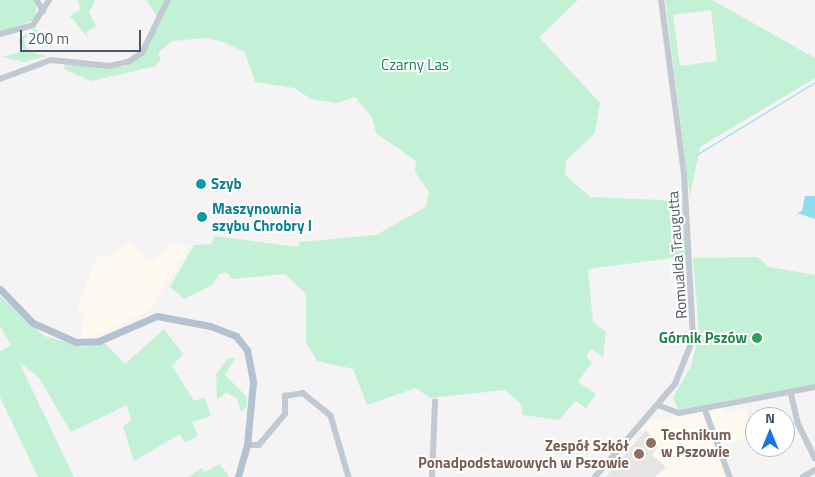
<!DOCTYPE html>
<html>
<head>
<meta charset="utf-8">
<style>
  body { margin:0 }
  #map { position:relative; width:815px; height:477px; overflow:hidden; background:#f5f3f3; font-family:"Titillium Web",sans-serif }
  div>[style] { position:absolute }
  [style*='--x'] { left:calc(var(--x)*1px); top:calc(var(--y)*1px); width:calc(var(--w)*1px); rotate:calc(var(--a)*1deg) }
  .commercial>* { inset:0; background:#fdf9ef }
  .education>* { inset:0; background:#e6e4e5 }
  .green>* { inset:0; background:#c3f1d5 }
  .water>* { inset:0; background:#90daee }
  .stream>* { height:1px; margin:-0.5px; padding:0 0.5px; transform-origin:0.5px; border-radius:0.5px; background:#90daee }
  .minor>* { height:5.5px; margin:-2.75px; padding:0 2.75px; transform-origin:2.75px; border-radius:2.75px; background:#c1cad2 }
  .major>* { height:7px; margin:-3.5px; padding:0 3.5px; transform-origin:3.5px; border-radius:3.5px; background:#b3c2d1 }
  .dots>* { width:14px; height:14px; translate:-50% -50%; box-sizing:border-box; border:2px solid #fff; border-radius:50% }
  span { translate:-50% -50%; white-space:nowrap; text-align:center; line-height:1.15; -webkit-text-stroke:4px #fff; paint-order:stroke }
  .park-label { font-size:15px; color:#17864f }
  .culture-label { font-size:15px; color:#0d838f; font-weight:700 }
  .left { translate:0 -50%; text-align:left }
  .street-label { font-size:15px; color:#4a5661 }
  .leisure-label { font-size:15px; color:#27864d; font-weight:700 }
  .right { translate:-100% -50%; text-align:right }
  .education-label { font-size:15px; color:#785e54; font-weight:700 }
  .north { position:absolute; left:745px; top:407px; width:50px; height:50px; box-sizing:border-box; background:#fff; border:1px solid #b7bbc0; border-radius:50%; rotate:0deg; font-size:14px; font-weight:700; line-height:20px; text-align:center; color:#4a5661 }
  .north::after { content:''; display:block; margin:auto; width:18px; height:22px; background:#1a73e8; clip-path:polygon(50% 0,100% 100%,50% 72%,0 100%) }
  .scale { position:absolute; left:20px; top:30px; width:121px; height:22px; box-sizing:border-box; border:2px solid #4a5661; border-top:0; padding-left:6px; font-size:15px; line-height:18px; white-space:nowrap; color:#4a5661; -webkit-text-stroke:4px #fff; paint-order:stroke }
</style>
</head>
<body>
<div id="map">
  <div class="commercial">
    <i style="clip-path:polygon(131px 242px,149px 263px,173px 243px,189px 246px,150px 310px,96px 337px,81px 338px,84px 315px,77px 308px,99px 253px,105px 257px)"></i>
    <i style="clip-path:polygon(724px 406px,725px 412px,746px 408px,752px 438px,721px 444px,707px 412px)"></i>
    <i style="clip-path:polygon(701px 413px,729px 477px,656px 477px,667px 467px,651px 455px,646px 430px,641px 431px,650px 421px)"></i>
  </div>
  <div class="education">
    <i style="clip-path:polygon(646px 430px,659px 445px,652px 455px,666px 467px,655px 477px,606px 477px)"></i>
  </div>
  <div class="green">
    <i style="clip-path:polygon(0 0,35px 0,37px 19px,0 32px)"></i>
    <i style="clip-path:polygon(78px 0,95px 0,89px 13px,96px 26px,86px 32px,89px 39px,70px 16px,80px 10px)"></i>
    <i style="clip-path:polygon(146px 0,167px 0,157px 16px)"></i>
    <i style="clip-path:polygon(168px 0,578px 0,539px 37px,600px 103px,595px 133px,566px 161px,565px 175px,590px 197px,682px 201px,687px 256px,588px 269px,593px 322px,606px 332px,603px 357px,591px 349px,586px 357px,592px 362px,578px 382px,596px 394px,586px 408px,575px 401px,559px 420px,523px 415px,520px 403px,505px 390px,430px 398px,416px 388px,367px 405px,353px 369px,317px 361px,306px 342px,306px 294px,285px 274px,232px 279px,227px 273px,220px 274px,212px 285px,184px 299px,170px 287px,194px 245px,211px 244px,215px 236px,298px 247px,300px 242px,376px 235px,426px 207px,429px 192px,415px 172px,416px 161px,376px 133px,372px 117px,355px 97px,337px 103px,311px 99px,294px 88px,255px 82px,245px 52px,223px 42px,207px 38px,172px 41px,158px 53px,161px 59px,156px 66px,91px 81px,64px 69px,65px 64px,124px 67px,142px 54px)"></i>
    <i style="clip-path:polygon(evenodd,665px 0,712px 0,815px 58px,815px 78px,700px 147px,690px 196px,665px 0,711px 10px,717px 61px,680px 66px,673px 15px,711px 10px)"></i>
    <i style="clip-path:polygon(35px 28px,40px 35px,24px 38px,25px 45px,30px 52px,47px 56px,24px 62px,2px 57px,24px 51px,18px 40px)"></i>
    <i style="clip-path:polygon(757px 257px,769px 267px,815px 275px,815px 384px,678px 410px,673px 397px,691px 367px,699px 333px,693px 258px)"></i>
    <i style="clip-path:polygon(0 296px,44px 336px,84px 347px,105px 343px,125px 364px,164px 329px,183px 354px,172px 366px,194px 401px,205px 398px,211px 416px,192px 422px,198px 436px,185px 443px,180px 434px,134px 461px,123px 426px,131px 421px,127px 405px,71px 432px,39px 378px,19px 362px,74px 477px,38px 477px,0 397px,0 351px,11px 345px,0 326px)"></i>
    <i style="clip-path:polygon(228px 358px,235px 358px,225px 375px,246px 396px,247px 406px,241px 412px,237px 398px,226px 393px,217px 399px,216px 374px)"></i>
    <i style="clip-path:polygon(220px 464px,229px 477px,188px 477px,202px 468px,204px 472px)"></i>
  </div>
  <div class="water">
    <i style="clip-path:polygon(805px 196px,815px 196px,815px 219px,797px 213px,802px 211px)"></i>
  </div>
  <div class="stream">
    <i style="--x:696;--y:155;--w:140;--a:-31.5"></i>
  </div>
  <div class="minor">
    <i style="--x:37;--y:0;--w:13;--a:61"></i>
    <i style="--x:0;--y:34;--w:34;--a:-15"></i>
    <i style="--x:33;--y:25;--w:30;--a:-57"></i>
    <i style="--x:0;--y:79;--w:54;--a:-20.4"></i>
    <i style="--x:51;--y:60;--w:59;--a:5.8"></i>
    <i style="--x:110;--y:66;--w:18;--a:-13"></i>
    <i style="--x:128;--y:62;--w:17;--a:-33"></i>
    <i style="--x:142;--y:53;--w:59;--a:-63.9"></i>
    <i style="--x:791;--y:392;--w:32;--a:77"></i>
    <i style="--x:798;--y:423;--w:39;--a:64"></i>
    <i style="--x:658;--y:405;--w:22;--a:21"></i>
    <i style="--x:679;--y:413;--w:138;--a:-10.8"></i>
    <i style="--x:705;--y:409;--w:72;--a:69.8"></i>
    <i style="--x:247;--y:445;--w:12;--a:0"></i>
    <i style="--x:259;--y:445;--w:40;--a:-50"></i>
    <i style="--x:285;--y:414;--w:18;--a:-90"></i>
    <i style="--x:285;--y:396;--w:18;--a:-9"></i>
    <i style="--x:303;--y:393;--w:36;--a:39"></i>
    <i style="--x:331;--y:416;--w:64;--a:73.6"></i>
    <i style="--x:432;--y:477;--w:75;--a:-87.7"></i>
    <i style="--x:595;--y:477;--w:123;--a:-49.3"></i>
    <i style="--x:675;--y:384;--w:48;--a:-68.2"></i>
    <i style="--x:693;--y:339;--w:165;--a:-93.1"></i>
    <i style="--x:684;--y:174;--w:176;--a:-97.5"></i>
    <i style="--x:803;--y:477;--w:14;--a:-30"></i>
  </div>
  <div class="major">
    <i style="--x:0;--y:289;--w:47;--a:45.9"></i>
    <i style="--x:33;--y:323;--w:47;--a:23.8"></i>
    <i style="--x:76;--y:342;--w:23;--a:-2"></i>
    <i style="--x:99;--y:341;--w:63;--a:-23.3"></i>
    <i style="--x:157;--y:316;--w:54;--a:10.7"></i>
    <i style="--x:210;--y:326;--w:28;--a:21"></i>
    <i style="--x:236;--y:336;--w:18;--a:52"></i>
    <i style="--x:247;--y:350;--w:33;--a:79"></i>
    <i style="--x:253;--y:382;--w:63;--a:95.4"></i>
    <i style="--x:247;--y:445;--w:33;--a:106"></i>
  </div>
  <div class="dots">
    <i style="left:201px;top:184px;background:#0f9aa8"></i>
    <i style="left:202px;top:217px;background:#0f9aa8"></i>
    <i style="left:757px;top:338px;background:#2e9e5b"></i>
    <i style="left:651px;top:443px;background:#8d6e63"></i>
    <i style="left:639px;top:454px;background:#8d6e63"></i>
  </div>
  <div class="park-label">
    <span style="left:415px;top:65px">Czarny Las</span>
  </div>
  <div class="culture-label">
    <span class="left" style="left:211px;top:184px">Szyb</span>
    <span class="left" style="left:212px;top:217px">Maszynownia<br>szybu Chrobry I</span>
  </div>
  <div class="street-label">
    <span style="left:677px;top:255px;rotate:-94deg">Romualda Traugutta</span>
  </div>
  <div class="leisure-label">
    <span class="right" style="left:747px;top:338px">Górnik Pszów</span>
  </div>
  <div class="education-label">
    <span class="left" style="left:661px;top:443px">Technikum<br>w Pszowie</span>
    <span class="right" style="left:629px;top:454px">Zespół Szkół<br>Ponadpodstawowych w Pszowie</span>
  </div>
  <div class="north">N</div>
  <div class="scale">200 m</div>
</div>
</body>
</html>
